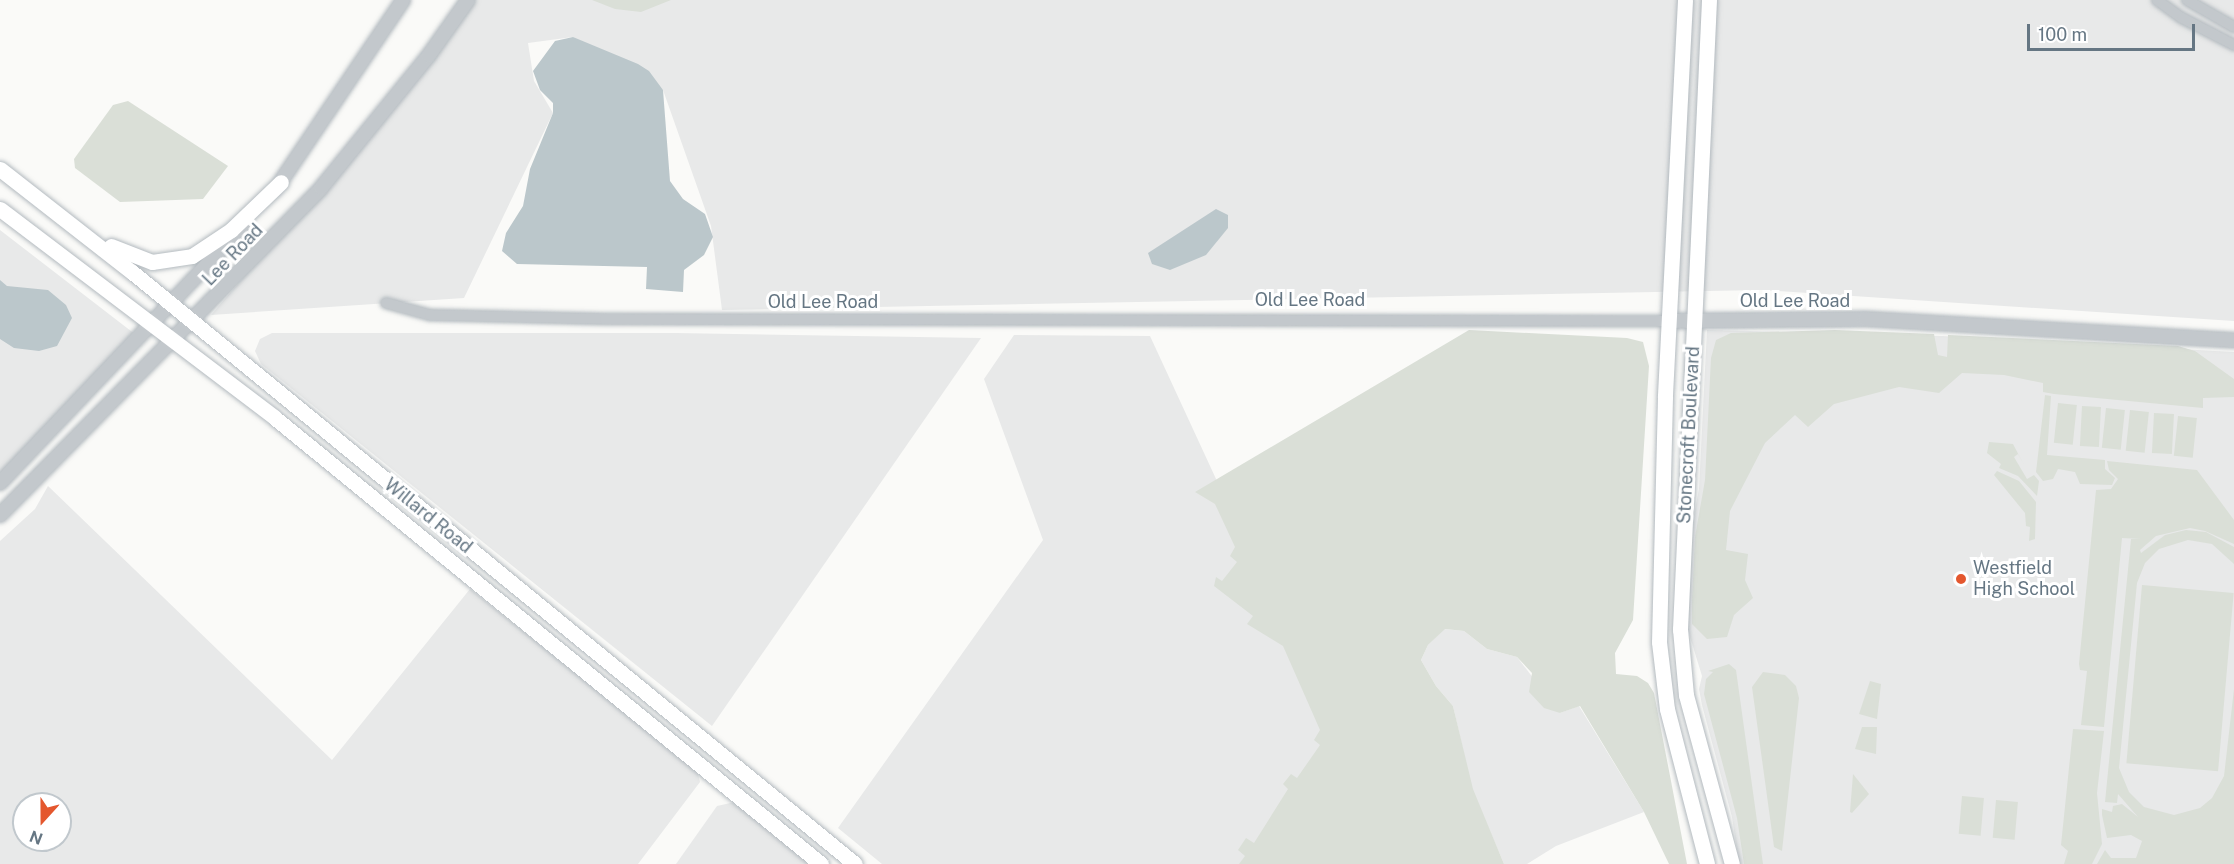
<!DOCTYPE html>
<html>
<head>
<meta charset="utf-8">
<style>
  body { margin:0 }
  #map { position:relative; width:2234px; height:864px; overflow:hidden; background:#fafaf8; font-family:"Public Sans",sans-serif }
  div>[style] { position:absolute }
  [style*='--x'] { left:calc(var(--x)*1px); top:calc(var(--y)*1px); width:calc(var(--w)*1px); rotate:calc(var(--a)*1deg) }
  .built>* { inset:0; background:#e8e9e9 }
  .green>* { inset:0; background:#dadfd7; transform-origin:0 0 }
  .water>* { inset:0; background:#bbc7cb }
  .roads { filter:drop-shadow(0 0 2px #b3babf) drop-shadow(0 0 2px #b3babf) }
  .minor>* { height:10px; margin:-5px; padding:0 5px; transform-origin:5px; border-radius:5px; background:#c3c8cc }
  .tertiary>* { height:14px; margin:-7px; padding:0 7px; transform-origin:7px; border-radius:7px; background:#c3c8cc }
  .secondary>* { height:15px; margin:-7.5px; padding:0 7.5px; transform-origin:7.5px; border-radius:7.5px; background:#fff }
  .dots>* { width:16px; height:16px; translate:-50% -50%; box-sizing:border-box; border:3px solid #fff; border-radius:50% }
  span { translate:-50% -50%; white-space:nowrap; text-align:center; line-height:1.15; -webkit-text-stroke:6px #fff; paint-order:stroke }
  .street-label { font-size:18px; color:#657683 }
  .poi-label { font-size:18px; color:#657683 }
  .left { translate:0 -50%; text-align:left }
  .north { position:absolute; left:12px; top:792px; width:60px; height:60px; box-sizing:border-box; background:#fff; border:2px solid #c1c8cd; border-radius:50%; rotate:201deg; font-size:16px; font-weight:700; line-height:24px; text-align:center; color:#657683 }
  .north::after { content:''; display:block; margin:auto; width:21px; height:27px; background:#e4572e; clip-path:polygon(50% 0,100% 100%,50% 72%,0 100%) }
  .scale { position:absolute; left:2027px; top:24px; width:168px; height:27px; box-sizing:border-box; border:3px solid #657683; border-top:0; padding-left:8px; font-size:18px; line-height:21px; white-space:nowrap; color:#657683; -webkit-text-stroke:4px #fff; paint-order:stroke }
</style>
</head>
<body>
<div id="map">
  <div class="built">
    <i style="clip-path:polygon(465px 0,2234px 0,2234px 321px,1761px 290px,722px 310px,711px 226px,663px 90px,573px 37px,528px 43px,534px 81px,553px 113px,464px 298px,211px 315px,354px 150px)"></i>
    <i style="clip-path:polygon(0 230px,140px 338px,0 479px)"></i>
    <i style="clip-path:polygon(1707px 330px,1942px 336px,2234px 352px,2234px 864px,1739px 864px,1732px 817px,1702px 705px,1699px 689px,1702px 676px,1687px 627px,1690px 536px,1699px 489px)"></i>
    <i style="clip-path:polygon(272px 333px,676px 333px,981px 338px,712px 726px,261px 364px,255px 351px,260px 339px)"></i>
    <i style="clip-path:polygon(1014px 335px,1150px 336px,1338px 743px,1252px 864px,882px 864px,838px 828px,1043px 540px,984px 379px)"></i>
    <i style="clip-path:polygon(evenodd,48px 486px,332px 760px,470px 589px,697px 770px,700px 782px,638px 864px,0 864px,0 541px,35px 509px,48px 486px,24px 804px,60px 804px,60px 840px,24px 840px,24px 804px)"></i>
    <i style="clip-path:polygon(1444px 629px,1464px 631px,1487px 649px,1517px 657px,1560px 713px,1579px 706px,1644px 812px,1556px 846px,1527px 864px,1504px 864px,1472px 789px,1453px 706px,1436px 686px,1421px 660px,1428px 645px)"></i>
    <i style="clip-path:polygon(735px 802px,810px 864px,676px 864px,717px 806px)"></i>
  </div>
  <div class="green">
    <i style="clip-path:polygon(592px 0,671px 0,641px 12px,615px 9px)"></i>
    <i style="clip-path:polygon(128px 101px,228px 166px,203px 199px,120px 202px,75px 168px,74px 159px,113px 105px)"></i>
    <i style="clip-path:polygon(1469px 330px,1627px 338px,1643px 342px,1649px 366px,1633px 620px,1615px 653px,1616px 674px,1637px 676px,1648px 683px,1654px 693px,1687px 864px,1669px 864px,1644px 812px,1580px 706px,1560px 713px,1544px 708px,1529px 692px,1532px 673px,1517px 657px,1487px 649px,1464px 631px,1445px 629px,1428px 645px,1421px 660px,1436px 686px,1453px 706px,1473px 789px,1504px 864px,1239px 864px,1245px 856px,1238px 850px,1246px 838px,1254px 843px,1288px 789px,1283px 784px,1291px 774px,1297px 778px,1320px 745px,1314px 740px,1320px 730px,1283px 646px,1247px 624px,1253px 616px,1214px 586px,1216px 577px,1222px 581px,1237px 562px,1230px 556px,1235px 547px,1215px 504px,1195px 492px)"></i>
    <i style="clip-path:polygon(1835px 330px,1934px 334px,1938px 355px,1947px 357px,1948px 335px,2178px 346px,2195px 351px,2234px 379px,2234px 397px,2203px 398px,2203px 408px,2054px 394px,2043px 392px,2043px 383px,2004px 375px,1962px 373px,1939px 393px,1899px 387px,1834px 404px,1808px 427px,1795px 415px,1765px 443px,1730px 511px,1726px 550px,1748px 554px,1745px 580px,1753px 598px,1734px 615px,1727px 637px,1707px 639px,1692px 624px,1692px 601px,1695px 537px,1705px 480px,1711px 358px,1716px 340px,1731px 333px)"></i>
    <i style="clip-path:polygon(2045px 395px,2051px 396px,2047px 455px,2105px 460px,2105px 469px,2115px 478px,2112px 485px,2080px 484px,2075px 472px,2058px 469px,2053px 479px,2043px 481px,2036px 472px)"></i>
    <i style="left:2058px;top:403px;width:19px;height:40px;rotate:6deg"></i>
    <i style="left:2082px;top:406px;width:19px;height:40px;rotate:3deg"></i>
    <i style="left:2106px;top:408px;width:19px;height:40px;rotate:6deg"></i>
    <i style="left:2130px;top:410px;width:19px;height:41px;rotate:6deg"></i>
    <i style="left:2154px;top:413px;width:20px;height:40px;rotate:3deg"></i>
    <i style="left:2178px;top:416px;width:19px;height:40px;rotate:6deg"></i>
    <i style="clip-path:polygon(1989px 442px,2013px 444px,2024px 465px,2018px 454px,2014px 457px,2027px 479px,2034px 475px,2039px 481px,2037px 496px,2018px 476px,1999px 468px,2001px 464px,1987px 453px)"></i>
    <i style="clip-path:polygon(2107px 461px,2197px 470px,2234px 520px,2234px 544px,2205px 531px,2190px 528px,2156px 536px,2140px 550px,2141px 553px,2165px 535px,2186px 530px,2206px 532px,2234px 547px,2234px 564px,2212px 544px,2188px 540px,2159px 549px,2145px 563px,2137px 583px,2119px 768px,2129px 792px,2144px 807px,2174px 815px,2200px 808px,2212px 798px,2224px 776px,2234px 689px,2234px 864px,2097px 864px,2105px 850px,2111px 858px,2136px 858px,2142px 841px,2131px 835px,2107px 838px,2102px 815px,2102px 809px,2112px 812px,2113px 806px,2122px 804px,2138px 817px,2118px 794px,2117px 803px,2105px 802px,2131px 539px,2141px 539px,2122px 538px,2104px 727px,2081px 725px,2087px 671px,2080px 670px,2079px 664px,2096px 490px,2111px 489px,2118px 479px,2109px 470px)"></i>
    <i style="clip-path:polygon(1997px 471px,2019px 481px,2036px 502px,2035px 539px,2029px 541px,2030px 527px,2026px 526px,2025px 513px,1994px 475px)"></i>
    <i style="left:2142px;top:585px;width:92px;height:179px;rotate:5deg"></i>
    <i style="clip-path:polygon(1729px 664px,1736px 670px,1763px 864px,1744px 864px,1737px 818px,1704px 694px,1706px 679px,1713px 672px,1708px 671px)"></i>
    <i style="clip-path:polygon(1763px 672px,1785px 675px,1796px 686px,1799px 698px,1782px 851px,1774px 847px,1752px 687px)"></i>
    <i style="clip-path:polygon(1870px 681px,1881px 684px,1877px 719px,1859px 714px)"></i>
    <i style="clip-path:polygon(1862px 727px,1877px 727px,1876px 754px,1855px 749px)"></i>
    <i style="clip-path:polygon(2073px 729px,2104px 731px,2097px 793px,2102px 844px,2092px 864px,2064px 864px,2068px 851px,2061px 845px)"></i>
    <i style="clip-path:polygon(1853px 774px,1869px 794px,1852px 813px,1850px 812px)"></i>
    <i style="left:1962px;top:796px;width:22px;height:38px;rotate:5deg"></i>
    <i style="left:1996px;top:800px;width:22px;height:38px;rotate:5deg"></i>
  </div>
  <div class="water">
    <i style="clip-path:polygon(573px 37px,638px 64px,649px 71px,663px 90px,670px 181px,683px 199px,705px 214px,713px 237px,704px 255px,684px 270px,683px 292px,646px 289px,647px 267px,517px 264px,502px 251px,506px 233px,523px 206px,530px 169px,553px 113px,553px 103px,540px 90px,533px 71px,555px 41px)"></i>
    <i style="clip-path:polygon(1216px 209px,1228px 215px,1228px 228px,1206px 255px,1170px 270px,1152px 264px,1148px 253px)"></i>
    <i style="clip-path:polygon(0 280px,7px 286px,48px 290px,66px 305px,72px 318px,57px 346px,39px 351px,14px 348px,0 339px)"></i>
  </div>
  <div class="roads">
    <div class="minor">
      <i style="--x:2157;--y:0;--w:31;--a:36"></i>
      <i style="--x:2182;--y:18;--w:59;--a:27.4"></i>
      <i style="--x:2187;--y:0;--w:54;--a:29.9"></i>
      <i style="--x:386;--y:303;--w:46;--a:15.3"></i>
      <i style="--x:430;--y:315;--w:175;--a:1.3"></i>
      <i style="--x:605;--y:319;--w:1065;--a:0.11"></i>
    </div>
    <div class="tertiary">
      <i style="--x:275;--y:190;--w:229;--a:-56"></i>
      <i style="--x:1670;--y:321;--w:195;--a:-0.6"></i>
      <i style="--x:1865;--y:319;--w:370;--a:3.3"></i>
      <i style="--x:0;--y:483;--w:353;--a:-46.5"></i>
      <i style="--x:0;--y:515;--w:458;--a:-45.5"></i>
      <i style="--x:321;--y:188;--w:171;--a:-50.9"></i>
      <i style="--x:429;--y:55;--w:67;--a:-54.7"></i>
    </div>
    <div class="secondary">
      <i style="--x:1685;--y:0;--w:398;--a:92.9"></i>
      <i style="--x:1665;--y:397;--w:245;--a:91.4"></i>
      <i style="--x:1659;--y:642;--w:67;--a:83.2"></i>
      <i style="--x:1667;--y:709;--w:160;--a:75.5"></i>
      <i style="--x:1709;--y:0;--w:630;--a:92.64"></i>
      <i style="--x:1680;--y:629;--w:66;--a:84.8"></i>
      <i style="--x:1686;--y:695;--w:175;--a:74.8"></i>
      <i style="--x:0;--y:169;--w:167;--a:38"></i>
      <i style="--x:132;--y:272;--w:934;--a:39.31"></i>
      <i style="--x:0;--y:209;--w:345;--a:37.2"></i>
      <i style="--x:275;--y:418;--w:705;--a:39.24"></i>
      <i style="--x:111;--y:246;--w:44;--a:21.3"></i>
      <i style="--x:152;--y:262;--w:40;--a:-8.5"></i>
      <i style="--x:192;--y:256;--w:47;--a:-33.7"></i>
      <i style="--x:231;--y:230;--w:69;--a:-43.8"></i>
    </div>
  </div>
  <div class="dots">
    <i style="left:1961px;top:579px;background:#e4572e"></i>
  </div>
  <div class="street-label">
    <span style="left:233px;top:255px;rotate:-46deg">Lee Road</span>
    <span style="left:1310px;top:300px">Old Lee Road</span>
    <span style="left:1795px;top:301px">Old Lee Road</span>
    <span style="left:823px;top:302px">Old Lee Road</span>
    <span style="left:1689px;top:435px;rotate:-87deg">Stonecroft Boulevard</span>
    <span style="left:428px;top:516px;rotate:39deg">Willard Road</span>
  </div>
  <div class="poi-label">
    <span class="left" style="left:1973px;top:579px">Westfield<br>High School</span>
  </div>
  <div class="north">N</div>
  <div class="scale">100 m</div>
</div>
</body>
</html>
